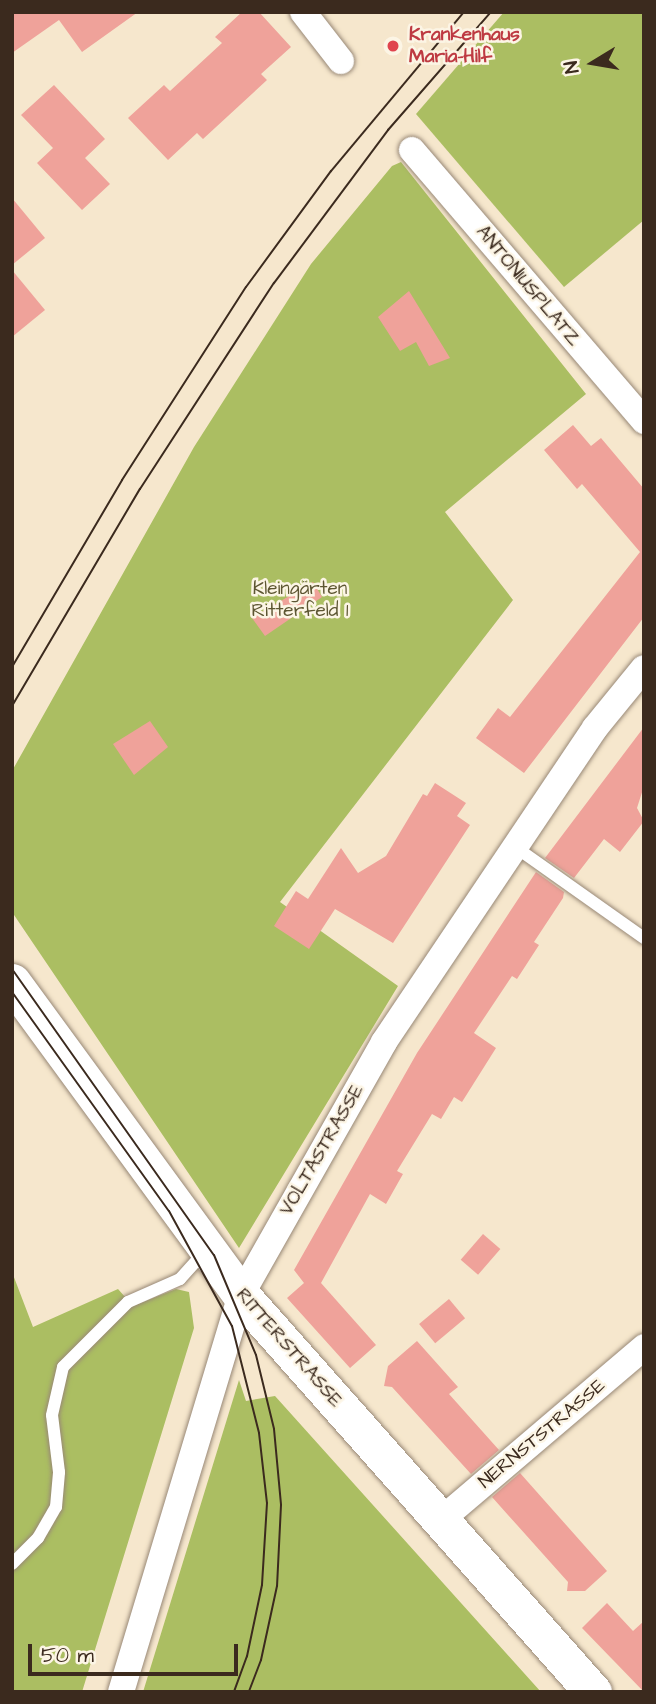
<!DOCTYPE html>
<html>
<head>
<meta charset="utf-8">
<style>
  body { margin:0 }
  #map { position:relative; width:656px; height:1704px; overflow:hidden; background:#f6e7cd; font-family:"Architects Daughter",sans-serif }
  div>[style] { position:absolute }
  [style*='--x'] { left:calc(var(--x)*1px); top:calc(var(--y)*1px); width:calc(var(--w)*1px); rotate:calc(var(--a)*1deg) }
  .green>* { inset:0; background:#abbe62 }
  .building>* { inset:0; background:#efa29a; transform-origin:0 0 }
  .roads { filter:drop-shadow(0 0 2px #988876) drop-shadow(0 0 2px #988876) }
  .lane>* { height:12px; margin:-6px; padding:0 6px; transform-origin:6px; border-radius:6px; background:#fff }
  .street>* { height:26px; margin:-13px; padding:0 13px; transform-origin:13px; border-radius:13px; background:#fff }
  .secondary>* { height:37px; margin:-18.5px; padding:0 18.5px; transform-origin:18.5px; border-radius:18.5px; background:#fff }
  .tram>* { height:2px; margin:-1px; padding:0 1px; transform-origin:1px; border-radius:1px; background:#3b2a1e }
  .dots>* { width:19px; height:19px; translate:-50% -50%; box-sizing:border-box; border:4px solid #fcf5e5; border-radius:50% }
  span { translate:-50% -50%; white-space:nowrap; text-align:center; line-height:1.15; -webkit-text-stroke:5px #fcf5e5; paint-order:stroke }
  .health-label { font-size:19px; color:#be3a42; font-weight:700 }
  .left { translate:0 -50%; text-align:left }
  .street-label { font-size:19px; color:#3b2a1e }
  .park-label { font-size:19px; color:#5d5632 }
  .frame { position:absolute; inset:0; border:14px solid #3b2a1e; pointer-events:none }
  .north { position:absolute; left:558px; top:28px; width:70px; height:70px; -webkit-text-stroke:5px #fcf5e5; paint-order:stroke; rotate:259deg; font-size:19px; font-weight:700; line-height:28px; text-align:center; color:#3b2a1e }
  .north::after { content:''; display:block; margin:auto; width:24px; height:32px; background:#3b2a1e; clip-path:polygon(50% 0,100% 100%,50% 72%,0 100%) }
  .scale { position:absolute; left:28px; top:1644px; width:210px; height:32px; box-sizing:border-box; border:4px solid #3b2a1e; border-top:0; padding-left:9px; font-size:21px; line-height:24px; white-space:nowrap; color:#3b2a1e; -webkit-text-stroke:5px #fcf5e5; paint-order:stroke }
</style>
</head>
<body>
<div id="map">
  <div class="green">
    <i style="clip-path:polygon(504px 12px,644px 12px,644px 220px,564px 287px,416px 114px)"></i>
    <i style="clip-path:polygon(401px 162px,586px 394px,445px 512px,513px 600px,280px 902px,398px 986px,239px 1248px,12px 912px,12px 771px,194px 447px,311px 264px,392px 166px)"></i>
    <i style="clip-path:polygon(12px 1272px,33px 1327px,118px 1289px,133px 1306px,176px 1289px,189px 1292px,194px 1328px,82px 1692px,12px 1692px)"></i>
    <i style="clip-path:polygon(239px 1380px,246px 1401px,275px 1396px,541px 1692px,143px 1692px)"></i>
  </div>
  <div class="building">
    <i style="clip-path:polygon(12px 12px,138px 12px,82px 52px,59px 20px,12px 53px)"></i>
    <i style="clip-path:polygon(242px 12px,259px 12px,291px 47px,261px 74px,267px 80px,203px 139px,197px 133px,168px 160px,128px 118px,164px 85px,170px 91px,222px 43px,215px 37px)"></i>
    <i style="clip-path:polygon(54px 85px,105px 139px,85px 158px,110px 184px,82px 210px,37px 163px,53px 148px,21px 115px)"></i>
    <i style="clip-path:polygon(12px 198px,45px 238px,12px 265px)"></i>
    <i style="clip-path:polygon(12px 270px,45px 310px,12px 337px)"></i>
    <i style="clip-path:polygon(409px 291px,450px 358px,429px 366px,416px 342px,400px 351px,378px 317px)"></i>
    <i style="clip-path:polygon(573px 425px,591px 446px,601px 438px,644px 489px,644px 617px,524px 773px,476px 738px,498px 708px,510px 717px,640px 552px,582px 484px,577px 489px,544px 450px)"></i>
    <i style="clip-path:polygon(313px 582px,322px 597px,265px 636px,252px 618px)"></i>
    <i style="clip-path:polygon(150px 721px,168px 747px,134px 775px,113px 744px)"></i>
    <i style="clip-path:polygon(644px 727px,644px 786px,637px 808px,644px 821px,620px 852px,604px 839px,574px 878px,545px 858px)"></i>
    <i style="clip-path:polygon(435px 783px,466px 803px,457px 816px,470px 825px,393px 943px,335px 909px,309px 949px,274px 926px,296px 891px,308px 899px,341px 848px,358px 873px,386px 856px,423px 794px,427px 796px)"></i>
    <i style="clip-path:polygon(536px 872px,564px 892px,563px 898px,534px 942px,539px 945px,517px 979px,512px 976px,474px 1033px,496px 1048px,462px 1102px,454px 1097px,441px 1119px,432px 1114px,397px 1171px,403px 1174px,386px 1204px,370px 1194px,321px 1283px,376px 1345px,350px 1368px,287px 1298px,304px 1283px,294px 1270px,417px 1053px)"></i>
    <i style="left:483px;top:1234px;width:23px;height:34px;rotate:41deg"></i>
    <i style="left:449px;top:1299px;width:25px;height:39px;rotate:50deg"></i>
    <i style="clip-path:polygon(417px 1341px,458px 1387px,449px 1394px,499px 1450px,471px 1474px,392px 1387px,384px 1386px,388px 1366px)"></i>
    <i style="clip-path:polygon(520px 1473px,607px 1571px,585px 1591px,567px 1591px,568px 1582px,492px 1497px)"></i>
    <i style="clip-path:polygon(607px 1603px,633px 1631px,644px 1621px,644px 1692px,582px 1628px)"></i>
  </div>
  <div class="roads">
    <div class="lane">
      <i style="--x:514;--y:846;--w:159;--a:35.3"></i>
      <i style="--x:12;--y:1564;--w:37;--a:-45"></i>
      <i style="--x:38;--y:1538;--w:36;--a:-60"></i>
      <i style="--x:56;--y:1507;--w:35;--a:-85"></i>
      <i style="--x:59;--y:1472;--w:57;--a:-97"></i>
      <i style="--x:52;--y:1415;--w:49;--a:-77.1"></i>
      <i style="--x:63;--y:1367;--w:92;--a:-45"></i>
      <i style="--x:128;--y:1302;--w:57;--a:-23.9"></i>
      <i style="--x:180;--y:1279;--w:39;--a:-48"></i>
    </div>
    <div class="street">
      <i style="--x:303;--y:12;--w:62;--a:52.2"></i>
      <i style="--x:412;--y:150;--w:357;--a:49.4"></i>
      <i style="--x:441;--y:1520;--w:267;--a:-40.4"></i>
      <i style="--x:121;--y:1692;--w:415;--a:-73.2"></i>
      <i style="--x:241;--y:1295;--w:291;--a:-60.5"></i>
      <i style="--x:384;--y:1042;--w:378;--a:-56.1"></i>
      <i style="--x:595;--y:728;--w:77;--a:-50.8"></i>
    </div>
    <div class="secondary">
      <i style="--x:12;--y:982;--w:388;--a:53.8"></i>
      <i style="--x:241;--y:1295;--w:531;--a:48.44"></i>
    </div>
  </div>
  <div class="tram">
    <i style="--x:12;--y:667;--w:217;--a:-59.5"></i>
    <i style="--x:122;--y:480;--w:229;--a:-57.3"></i>
    <i style="--x:246;--y:287;--w:144;--a:-53.8"></i>
    <i style="--x:331;--y:171;--w:207;--a:-50.1"></i>
    <i style="--x:12;--y:706;--w:252;--a:-59.5"></i>
    <i style="--x:140;--y:489;--w:246;--a:-57"></i>
    <i style="--x:274;--y:283;--w:191;--a:-53.3"></i>
    <i style="--x:388;--y:130;--w:157;--a:-48.9"></i>
    <i style="--x:12;--y:969;--w:350;--a:54.8"></i>
    <i style="--x:214;--y:1255;--w:108;--a:67.2"></i>
    <i style="--x:256;--y:1355;--w:76;--a:76.3"></i>
    <i style="--x:274;--y:1429;--w:76;--a:84.7"></i>
    <i style="--x:281;--y:1505;--w:81;--a:92.8"></i>
    <i style="--x:277;--y:1586;--w:76;--a:102.2"></i>
    <i style="--x:261;--y:1660;--w:34;--a:111"></i>
    <i style="--x:12;--y:992;--w:269;--a:54.4"></i>
    <i style="--x:169;--y:1211;--w:131;--a:61.3"></i>
    <i style="--x:232;--y:1326;--w:110;--a:75.8"></i>
    <i style="--x:259;--y:1433;--w:70;--a:83.5"></i>
    <i style="--x:267;--y:1503;--w:82;--a:93.5"></i>
    <i style="--x:262;--y:1585;--w:73;--a:101.9"></i>
    <i style="--x:247;--y:1656;--w:38;--a:110"></i>
  </div>
  <div class="dots">
    <i style="left:393px;top:46px;background:#e0444e"></i>
  </div>
  <div class="health-label">
    <span class="left" style="left:409px;top:46px">Krankenhaus<br>Maria-Hilf</span>
  </div>
  <div class="street-label">
    <span style="left:528px;top:286px;rotate:50deg">ANTONIUSPLATZ</span>
    <span style="left:322px;top:1150px;rotate:-60deg">VOLTASTRASSE</span>
    <span style="left:289px;top:1348px;rotate:49deg">RITTERSTRASSE</span>
    <span style="left:542px;top:1434px;rotate:-40deg">NERNSTSTRASSE</span>
  </div>
  <div class="park-label">
    <span style="left:300px;top:600px">Kleingärten<br>Ritterfeld 1</span>
  </div>
  <div class="frame"></div>
  <div class="north">N</div>
  <div class="scale">50 m</div>
</div>
</body>
</html>
